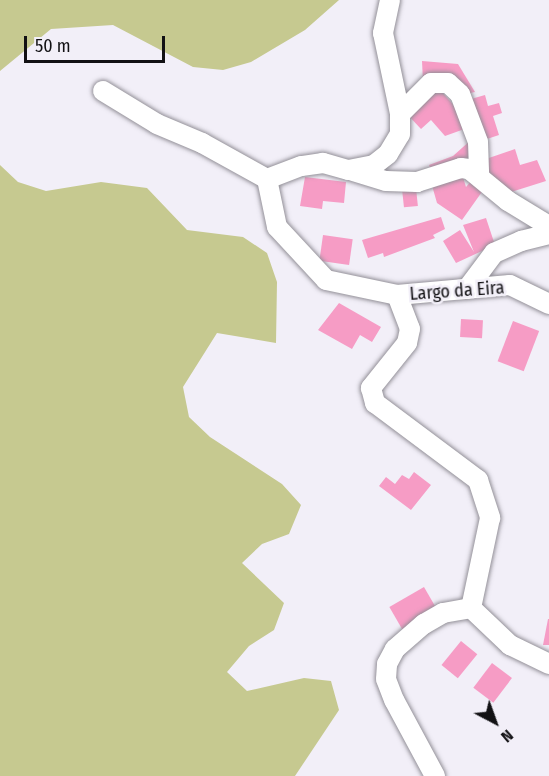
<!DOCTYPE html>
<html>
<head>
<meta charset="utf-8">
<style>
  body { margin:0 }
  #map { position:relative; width:549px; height:776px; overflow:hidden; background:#f2eff8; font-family:"Fira Sans Condensed",sans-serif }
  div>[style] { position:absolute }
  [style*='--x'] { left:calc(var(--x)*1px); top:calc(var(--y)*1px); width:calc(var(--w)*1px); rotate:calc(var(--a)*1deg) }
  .green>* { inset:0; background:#c6c990 }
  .building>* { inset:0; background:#f69cc5; transform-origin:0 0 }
  .roads { filter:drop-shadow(0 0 2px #939098) drop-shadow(0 0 2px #939098) }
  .minor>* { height:20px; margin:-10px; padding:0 10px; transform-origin:10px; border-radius:10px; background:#fff }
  span { translate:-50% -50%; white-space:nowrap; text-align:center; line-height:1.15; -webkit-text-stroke:5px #f2eff8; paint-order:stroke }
  .street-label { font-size:18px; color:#121114 }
  .north { position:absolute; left:465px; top:692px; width:60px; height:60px; -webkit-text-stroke:4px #f2eff8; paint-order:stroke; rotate:139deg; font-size:16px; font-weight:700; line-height:24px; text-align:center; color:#121114 }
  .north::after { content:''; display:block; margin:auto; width:21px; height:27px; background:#121114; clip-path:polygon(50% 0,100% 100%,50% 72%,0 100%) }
  .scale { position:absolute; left:24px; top:36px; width:141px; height:27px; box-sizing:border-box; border:3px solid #121114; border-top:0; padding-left:8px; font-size:18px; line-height:21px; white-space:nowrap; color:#121114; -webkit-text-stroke:4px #f2eff8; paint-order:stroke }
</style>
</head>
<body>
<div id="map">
  <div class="green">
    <i style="clip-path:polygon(0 0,339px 0,305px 30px,251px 62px,223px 70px,193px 67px,113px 25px,51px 29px,0 71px)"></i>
    <i style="clip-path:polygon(0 165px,18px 182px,46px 191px,101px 182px,147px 188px,187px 230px,243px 237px,267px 253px,277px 282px,276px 343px,217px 333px,183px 387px,189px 417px,210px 437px,282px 484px,301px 505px,289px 534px,262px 544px,242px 563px,284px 603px,274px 630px,249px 646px,227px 672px,247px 691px,304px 678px,331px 681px,339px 710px,295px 776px,0 776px)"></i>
  </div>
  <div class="building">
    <i style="clip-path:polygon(422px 61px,458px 64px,475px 92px,466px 94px,423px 82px)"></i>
    <i style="clip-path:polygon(436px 86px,451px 102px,470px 127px,445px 136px,431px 120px,421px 129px,406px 113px)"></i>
    <i style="clip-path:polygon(485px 95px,488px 106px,499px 103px,502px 113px,493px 116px,499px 135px,484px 140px,471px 99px)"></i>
    <i style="clip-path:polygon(472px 139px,475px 153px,461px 166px,433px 175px,429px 165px,453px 156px)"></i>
    <i style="clip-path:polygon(515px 149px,520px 165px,537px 160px,546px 181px,508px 193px,488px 176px,483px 160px)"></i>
    <i style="clip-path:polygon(462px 174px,466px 187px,472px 180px,484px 189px,462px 220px,437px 203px,431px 182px)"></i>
    <i style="clip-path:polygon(305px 177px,346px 182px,344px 203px,323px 201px,322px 209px,300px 206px)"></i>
    <i style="left:416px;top:188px;width:18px;height:14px;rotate:84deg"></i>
    <i style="clip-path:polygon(441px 217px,445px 229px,433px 235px,435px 238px,384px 257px,383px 253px,368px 258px,362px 240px)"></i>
    <i style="clip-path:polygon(486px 218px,495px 245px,456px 263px,443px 241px,460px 230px,474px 252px,463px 225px)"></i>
    <i style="left:323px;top:235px;width:30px;height:26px;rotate:8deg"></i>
    <i style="clip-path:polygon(339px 303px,381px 327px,372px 342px,360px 335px,352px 349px,318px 330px)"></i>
    <i style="left:461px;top:319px;width:22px;height:18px;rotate:3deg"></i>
    <i style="left:513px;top:321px;width:28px;height:43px;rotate:21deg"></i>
    <i style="clip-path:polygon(414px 472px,431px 485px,411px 510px,379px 486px,386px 477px,395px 484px,402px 475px,409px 479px)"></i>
    <i style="left:424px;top:587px;width:28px;height:40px;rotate:60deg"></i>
    <i style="clip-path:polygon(548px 619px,549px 619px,549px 645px,543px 645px)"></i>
    <i style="left:461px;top:641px;width:21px;height:31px;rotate:39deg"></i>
    <i style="left:492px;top:663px;width:25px;height:31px;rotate:37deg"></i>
  </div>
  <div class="roads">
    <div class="minor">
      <i style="--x:390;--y:0;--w:34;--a:102"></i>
      <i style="--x:383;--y:33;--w:83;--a:78.1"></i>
      <i style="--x:400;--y:114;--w:20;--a:90"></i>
      <i style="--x:400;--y:134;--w:23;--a:121"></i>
      <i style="--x:388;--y:154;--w:18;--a:142"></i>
      <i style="--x:374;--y:165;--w:26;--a:169"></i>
      <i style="--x:348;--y:170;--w:26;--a:-164"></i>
      <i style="--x:323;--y:163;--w:22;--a:172"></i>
      <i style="--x:301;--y:166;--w:36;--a:159"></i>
      <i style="--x:267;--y:179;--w:49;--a:78.2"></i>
      <i style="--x:277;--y:227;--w:72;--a:47.2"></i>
      <i style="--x:326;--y:280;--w:73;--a:11.9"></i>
      <i style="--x:397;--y:295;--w:113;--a:-5.1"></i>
      <i style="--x:510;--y:285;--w:43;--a:26"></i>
      <i style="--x:103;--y:91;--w:63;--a:31.4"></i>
      <i style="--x:157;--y:124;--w:49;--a:22.9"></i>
      <i style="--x:202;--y:143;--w:74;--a:29"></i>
      <i style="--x:400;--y:114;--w:44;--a:-45"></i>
      <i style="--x:431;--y:83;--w:17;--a:0"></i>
      <i style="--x:448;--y:83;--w:16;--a:43"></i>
      <i style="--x:460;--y:94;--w:51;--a:69.4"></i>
      <i style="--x:478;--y:142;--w:34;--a:88"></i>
      <i style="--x:353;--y:171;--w:34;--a:17"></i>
      <i style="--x:386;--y:181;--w:31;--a:2"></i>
      <i style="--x:417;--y:182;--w:46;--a:-17.7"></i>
      <i style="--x:461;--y:168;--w:8;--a:7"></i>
      <i style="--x:469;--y:169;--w:50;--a:39.4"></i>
      <i style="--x:508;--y:201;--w:48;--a:31.4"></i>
      <i style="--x:467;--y:289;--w:45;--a:-53.1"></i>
      <i style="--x:494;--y:253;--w:30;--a:-24"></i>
      <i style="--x:521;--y:241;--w:29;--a:-14"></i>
      <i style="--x:397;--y:295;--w:36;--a:69"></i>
      <i style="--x:410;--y:329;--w:14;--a:102"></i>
      <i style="--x:407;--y:343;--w:58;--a:128.7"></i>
      <i style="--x:371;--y:388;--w:16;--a:75"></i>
      <i style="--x:375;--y:403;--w:129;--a:36.8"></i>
      <i style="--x:478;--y:480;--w:40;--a:72"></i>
      <i style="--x:490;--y:518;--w:92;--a:101.9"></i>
      <i style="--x:471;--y:608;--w:54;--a:43.5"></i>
      <i style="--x:510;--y:645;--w:43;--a:26"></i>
      <i style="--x:435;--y:776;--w:86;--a:-118.3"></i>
      <i style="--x:394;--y:700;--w:22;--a:-111"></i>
      <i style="--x:386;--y:679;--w:15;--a:-86"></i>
      <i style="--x:387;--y:664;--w:17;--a:-62"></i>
      <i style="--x:395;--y:649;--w:38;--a:-41"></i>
      <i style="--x:424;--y:624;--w:22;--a:-30"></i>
      <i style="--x:443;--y:613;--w:28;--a:-10"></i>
    </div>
  </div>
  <div class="street-label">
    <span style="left:457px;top:291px;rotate:-4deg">Largo da Eira</span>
  </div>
  <div class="north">N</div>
  <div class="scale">50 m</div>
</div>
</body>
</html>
